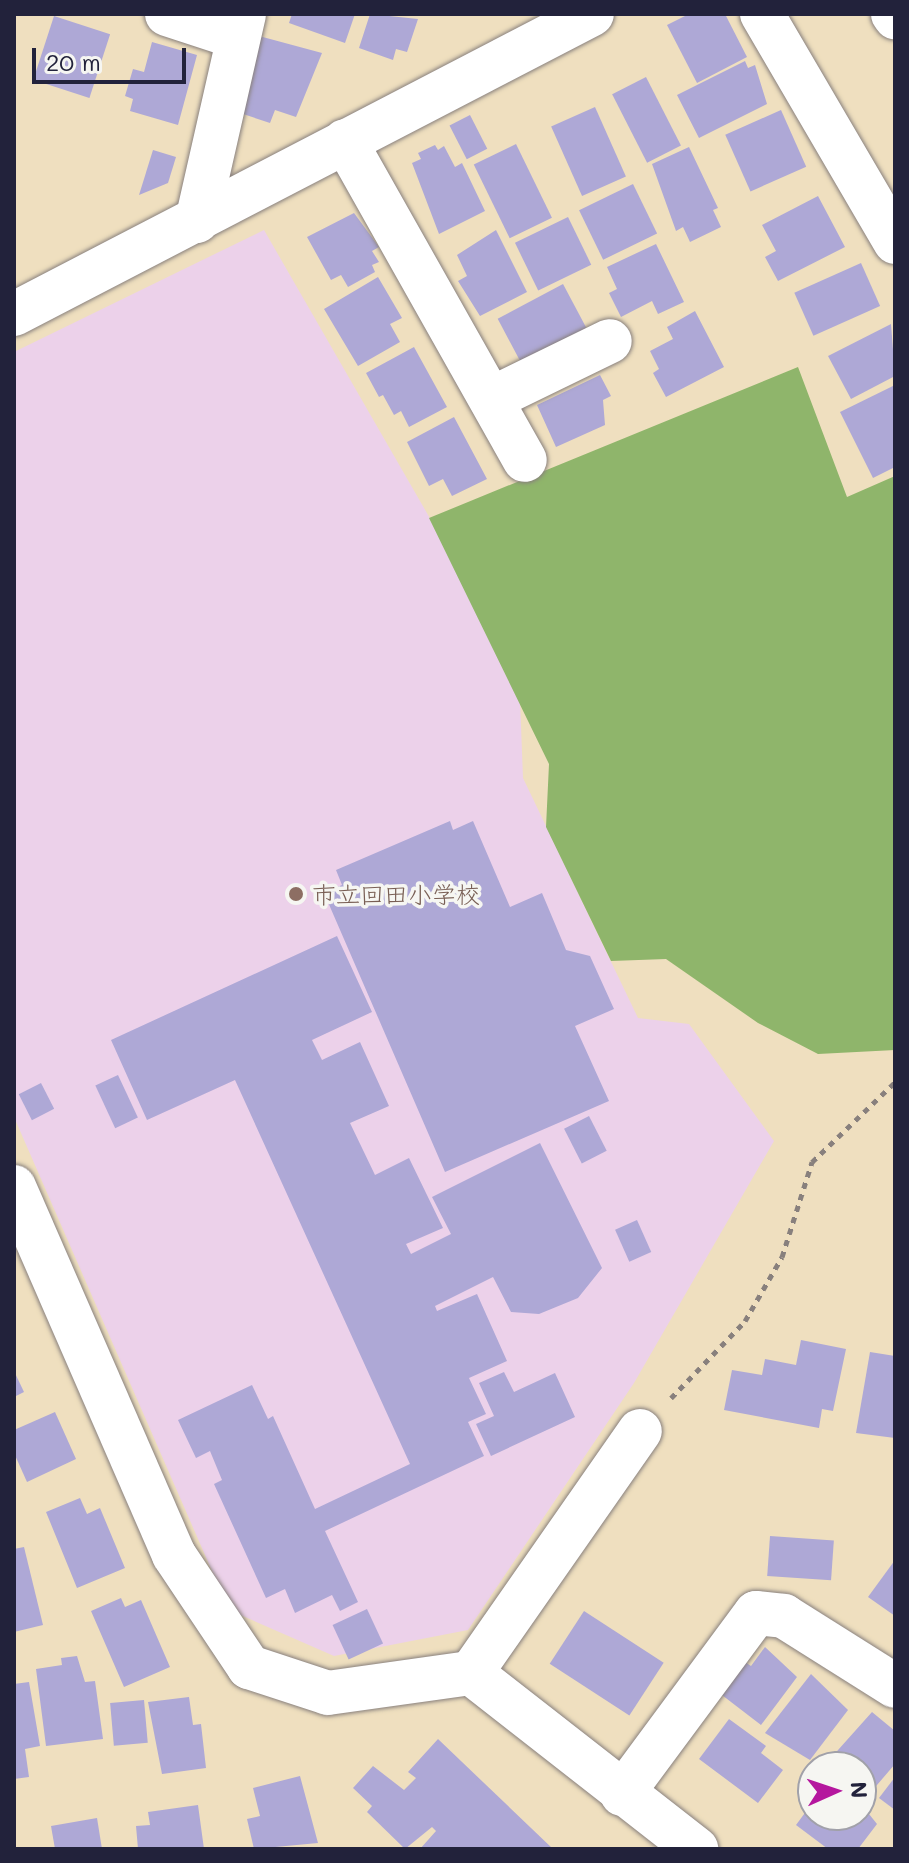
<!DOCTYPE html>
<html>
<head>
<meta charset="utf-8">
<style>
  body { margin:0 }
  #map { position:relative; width:909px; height:1863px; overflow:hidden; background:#efdfbf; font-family:Mali,"Klee One",sans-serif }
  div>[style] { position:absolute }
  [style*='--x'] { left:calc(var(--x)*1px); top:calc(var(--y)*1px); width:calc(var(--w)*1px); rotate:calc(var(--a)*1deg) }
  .built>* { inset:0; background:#ecd1ea }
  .forest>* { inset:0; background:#8fb56b }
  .building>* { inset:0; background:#aea8d6; transform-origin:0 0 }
  .path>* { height:5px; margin-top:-2.5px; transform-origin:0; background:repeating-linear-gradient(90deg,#88807d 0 6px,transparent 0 12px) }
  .roads { filter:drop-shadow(0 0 2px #88807d) drop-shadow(0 0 2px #88807d) }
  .minor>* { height:44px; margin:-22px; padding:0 22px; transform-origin:22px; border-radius:22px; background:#fff }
  .dots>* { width:22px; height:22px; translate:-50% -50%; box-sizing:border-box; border:4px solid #f6f6f2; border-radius:50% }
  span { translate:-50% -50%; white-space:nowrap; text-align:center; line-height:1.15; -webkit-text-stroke:7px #f6f6f2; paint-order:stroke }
  .education-label { font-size:24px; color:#785e54 }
  .left { translate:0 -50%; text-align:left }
  .frame { position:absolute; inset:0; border:16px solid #22223b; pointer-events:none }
  .north { position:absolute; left:797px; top:1751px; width:80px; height:80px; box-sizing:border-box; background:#f6f6f2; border:2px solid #a1a1a9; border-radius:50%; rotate:87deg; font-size:22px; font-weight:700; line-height:32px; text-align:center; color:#22223b }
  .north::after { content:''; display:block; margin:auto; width:28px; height:36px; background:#b5179e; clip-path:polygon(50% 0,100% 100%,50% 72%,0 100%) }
  .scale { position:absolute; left:32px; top:48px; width:154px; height:36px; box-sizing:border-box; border:4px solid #22223b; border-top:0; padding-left:10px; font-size:24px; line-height:28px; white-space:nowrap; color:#22223b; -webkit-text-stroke:6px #f6f6f2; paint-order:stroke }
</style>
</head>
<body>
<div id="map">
  <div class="built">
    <i style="clip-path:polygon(264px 230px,519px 673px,523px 778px,638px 1018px,689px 1024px,774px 1141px,634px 1383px,468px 1630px,334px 1656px,229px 1610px,14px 1117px,14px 352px)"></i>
  </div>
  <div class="forest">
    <i style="clip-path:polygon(798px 367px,847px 497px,895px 476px,895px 1050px,818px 1054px,758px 1023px,666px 959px,611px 961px,546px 827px,549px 764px,429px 518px)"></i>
  </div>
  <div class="building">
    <i style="clip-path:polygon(292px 14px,355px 14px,345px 43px,289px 23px)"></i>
    <i style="clip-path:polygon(370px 14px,418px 19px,407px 52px,396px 49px,393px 60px,359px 48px)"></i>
    <i style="clip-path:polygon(689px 14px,725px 14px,747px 57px,697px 83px,667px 25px)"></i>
    <i style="left:54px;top:16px;width:59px;height:67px;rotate:18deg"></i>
    <i style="clip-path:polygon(259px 36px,322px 53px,296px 117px,275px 110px,270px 123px,234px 111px)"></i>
    <i style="clip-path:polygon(152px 42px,197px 55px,178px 125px,130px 111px,133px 99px,125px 96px,133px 69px,144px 72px)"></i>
    <i style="clip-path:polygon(745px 61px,748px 68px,755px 65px,767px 104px,699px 138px,677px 95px)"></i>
    <i style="left:646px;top:77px;width:77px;height:38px;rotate:63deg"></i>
    <i style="left:595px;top:107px;width:76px;height:48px;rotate:66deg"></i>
    <i style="left:781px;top:110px;width:62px;height:61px;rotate:66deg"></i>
    <i style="left:470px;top:115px;width:38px;height:23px;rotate:63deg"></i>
    <i style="left:516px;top:144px;width:82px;height:47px;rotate:64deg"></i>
    <i style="clip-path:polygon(435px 145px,438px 150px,444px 146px,455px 167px,462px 163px,485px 211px,439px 234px,412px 163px,421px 159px,418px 153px)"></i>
    <i style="clip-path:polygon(689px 147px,718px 208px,713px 210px,721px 227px,690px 242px,683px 227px,676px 231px,652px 164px)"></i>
    <i style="clip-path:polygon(153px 150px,176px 157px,168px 183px,139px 195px)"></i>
    <i style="left:633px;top:184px;width:55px;height:60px;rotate:64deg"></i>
    <i style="clip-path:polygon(818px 196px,845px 247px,778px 281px,765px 257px,776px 251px,762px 225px)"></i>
    <i style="clip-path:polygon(354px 213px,379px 247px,372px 251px,379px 262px,372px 265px,375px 272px,348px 287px,341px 275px,331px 280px,307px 237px)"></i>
    <i style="left:568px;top:217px;width:53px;height:59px;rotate:64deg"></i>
    <i style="clip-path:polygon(496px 230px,527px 292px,480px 316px,458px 281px,467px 276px,457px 255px)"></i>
    <i style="clip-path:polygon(656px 244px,684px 302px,658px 314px,652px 301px,621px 317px,609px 293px,617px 289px,607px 267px)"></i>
    <i style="left:861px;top:263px;width:47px;height:73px;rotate:66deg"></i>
    <i style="clip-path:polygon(378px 277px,402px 318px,390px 324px,400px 342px,358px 366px,324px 309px)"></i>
    <i style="left:563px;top:284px;width:51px;height:74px;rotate:62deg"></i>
    <i style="clip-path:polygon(695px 311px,724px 367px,666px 397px,653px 373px,659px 369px,650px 351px,673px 339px,667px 327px)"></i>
    <i style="clip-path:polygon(891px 324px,895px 376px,851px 399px,828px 356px)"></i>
    <i style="clip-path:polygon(414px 347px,447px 407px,409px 427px,401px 411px,394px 415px,383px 395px,379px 397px,366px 373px)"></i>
    <i style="clip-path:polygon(600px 375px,611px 396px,603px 400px,605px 425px,556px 447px,537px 405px)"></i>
    <i style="clip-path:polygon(895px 385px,895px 467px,873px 478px,840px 412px)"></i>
    <i style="clip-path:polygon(454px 417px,487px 479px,452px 496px,443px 479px,429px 486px,407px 442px)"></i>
    <i style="clip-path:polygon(450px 821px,453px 830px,473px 821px,510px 907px,542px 893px,566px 950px,590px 956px,614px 1009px,575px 1026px,609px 1101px,445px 1172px,324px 893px,342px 885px,336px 870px)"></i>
    <i style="clip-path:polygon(337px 936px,372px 1012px,312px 1040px,322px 1060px,360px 1042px,389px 1106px,350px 1123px,375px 1175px,409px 1158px,443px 1228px,406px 1244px,411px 1254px,451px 1234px,432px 1197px,540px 1143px,602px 1268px,578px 1298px,539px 1314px,511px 1312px,493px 1277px,435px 1306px,437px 1311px,477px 1294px,507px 1361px,469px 1378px,486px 1414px,468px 1422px,484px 1456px,325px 1531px,358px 1602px,340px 1611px,332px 1595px,295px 1613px,285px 1589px,266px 1598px,214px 1484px,222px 1480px,210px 1451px,196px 1458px,178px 1420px,252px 1385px,268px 1419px,273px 1416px,315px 1509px,410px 1464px,235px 1080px,147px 1120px,111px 1040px)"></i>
    <i style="left:118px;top:1075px;width:47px;height:25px;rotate:65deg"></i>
    <i style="left:41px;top:1083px;width:29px;height:25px;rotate:63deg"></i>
    <i style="left:589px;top:1116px;width:39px;height:28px;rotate:63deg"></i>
    <i style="left:637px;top:1220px;width:35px;height:24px;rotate:66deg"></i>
    <i style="clip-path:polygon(801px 1340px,846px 1349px,833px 1411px,822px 1409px,819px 1428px,724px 1410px,732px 1370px,762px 1375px,765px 1359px,796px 1365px)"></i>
    <i style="clip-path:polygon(870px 1352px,895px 1356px,895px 1438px,856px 1433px)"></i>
    <i style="clip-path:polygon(14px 1371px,24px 1392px,14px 1397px)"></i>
    <i style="clip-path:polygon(504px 1372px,514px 1392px,555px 1373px,575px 1417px,491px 1456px,476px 1424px,494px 1416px,479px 1383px)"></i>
    <i style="clip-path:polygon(55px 1412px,76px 1459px,27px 1482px,14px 1453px,14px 1430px)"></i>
    <i style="clip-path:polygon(80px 1498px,87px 1514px,100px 1508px,125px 1568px,77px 1588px,46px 1512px)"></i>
    <i style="left:770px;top:1536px;width:64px;height:40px;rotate:4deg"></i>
    <i style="clip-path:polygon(24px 1547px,43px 1625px,14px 1632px,14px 1549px)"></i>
    <i style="clip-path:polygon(895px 1560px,895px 1616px,868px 1597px)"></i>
    <i style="clip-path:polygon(121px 1598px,125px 1607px,141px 1600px,170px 1667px,124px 1687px,91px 1611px)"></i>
    <i style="left:367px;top:1609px;width:38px;height:38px;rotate:65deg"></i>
    <i style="left:584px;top:1611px;width:95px;height:63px;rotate:33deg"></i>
    <i style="clip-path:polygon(765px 1647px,797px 1677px,761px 1725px,718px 1692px,742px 1660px,751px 1666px)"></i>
    <i style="clip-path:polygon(77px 1656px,85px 1682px,95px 1681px,103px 1739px,46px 1746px,36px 1669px,62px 1665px,61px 1658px)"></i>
    <i style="clip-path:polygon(811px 1674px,848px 1710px,810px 1760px,765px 1733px)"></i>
    <i style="clip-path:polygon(29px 1682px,40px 1746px,25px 1749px,29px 1777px,14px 1779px,14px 1684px)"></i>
    <i style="clip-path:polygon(189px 1697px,193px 1725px,201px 1724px,206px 1768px,162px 1774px,148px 1702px)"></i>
    <i style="left:144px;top:1700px;width:43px;height:34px;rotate:85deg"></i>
    <i style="clip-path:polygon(872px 1712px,895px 1731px,895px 1764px,871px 1792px,861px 1784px,861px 1767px,840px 1767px,830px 1759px)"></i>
    <i style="clip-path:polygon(729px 1719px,766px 1746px,761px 1753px,783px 1770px,758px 1803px,699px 1759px)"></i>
    <i style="clip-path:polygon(438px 1739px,553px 1849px,420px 1849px,436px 1831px,432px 1827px,405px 1849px,367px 1812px,372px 1806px,353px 1788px,373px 1766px,404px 1790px,416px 1778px,408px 1772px)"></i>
    <i style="clip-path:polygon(300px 1776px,318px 1843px,254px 1849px,247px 1819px,260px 1816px,253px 1788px)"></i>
    <i style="clip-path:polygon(895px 1777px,895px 1810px,879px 1798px)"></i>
    <i style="clip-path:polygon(813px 1802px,813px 1815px,861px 1815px,861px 1804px,877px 1824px,858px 1849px,828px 1849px,796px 1825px)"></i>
    <i style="clip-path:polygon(198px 1805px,204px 1849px,138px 1849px,136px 1826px,150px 1825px,148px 1812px)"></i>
    <i style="clip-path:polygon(97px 1818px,102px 1849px,55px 1849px,51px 1826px)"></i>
  </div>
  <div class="path">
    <i style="--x:671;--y:1398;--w:107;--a:-46.1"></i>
    <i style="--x:745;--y:1321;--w:74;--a:-60"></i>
    <i style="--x:782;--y:1257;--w:100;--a:-72.5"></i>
    <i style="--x:812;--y:1162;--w:115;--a:-43.9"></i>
  </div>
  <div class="roads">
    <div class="minor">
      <i style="--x:167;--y:14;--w:74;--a:18.2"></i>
      <i style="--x:762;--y:14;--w:264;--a:59.7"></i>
      <i style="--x:893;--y:14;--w:4;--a:56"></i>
      <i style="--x:345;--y:141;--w:366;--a:60.6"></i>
      <i style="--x:197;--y:221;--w:212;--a:-77.2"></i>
      <i style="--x:14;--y:314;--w:651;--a:-27.43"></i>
      <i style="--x:491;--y:399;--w:132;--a:-26"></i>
      <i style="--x:14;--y:1187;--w:401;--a:66.5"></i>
      <i style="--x:174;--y:1555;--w:135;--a:56.2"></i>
      <i style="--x:249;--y:1667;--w:83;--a:18.2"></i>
      <i style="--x:328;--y:1693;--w:144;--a:-8"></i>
      <i style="--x:471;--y:1673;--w:286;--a:38"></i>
      <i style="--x:471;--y:1673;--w:295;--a:-55.1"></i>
      <i style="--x:622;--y:1794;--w:225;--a:-53.5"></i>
      <i style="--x:756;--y:1613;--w:28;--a:6"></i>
      <i style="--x:784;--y:1616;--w:131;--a:32.2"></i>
    </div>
  </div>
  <div class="dots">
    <i style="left:296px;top:894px;background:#8d6e63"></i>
  </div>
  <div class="education-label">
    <span class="left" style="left:312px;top:894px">市立回田小学校</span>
  </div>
  <div class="frame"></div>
  <div class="north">N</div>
  <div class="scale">20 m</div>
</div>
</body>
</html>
